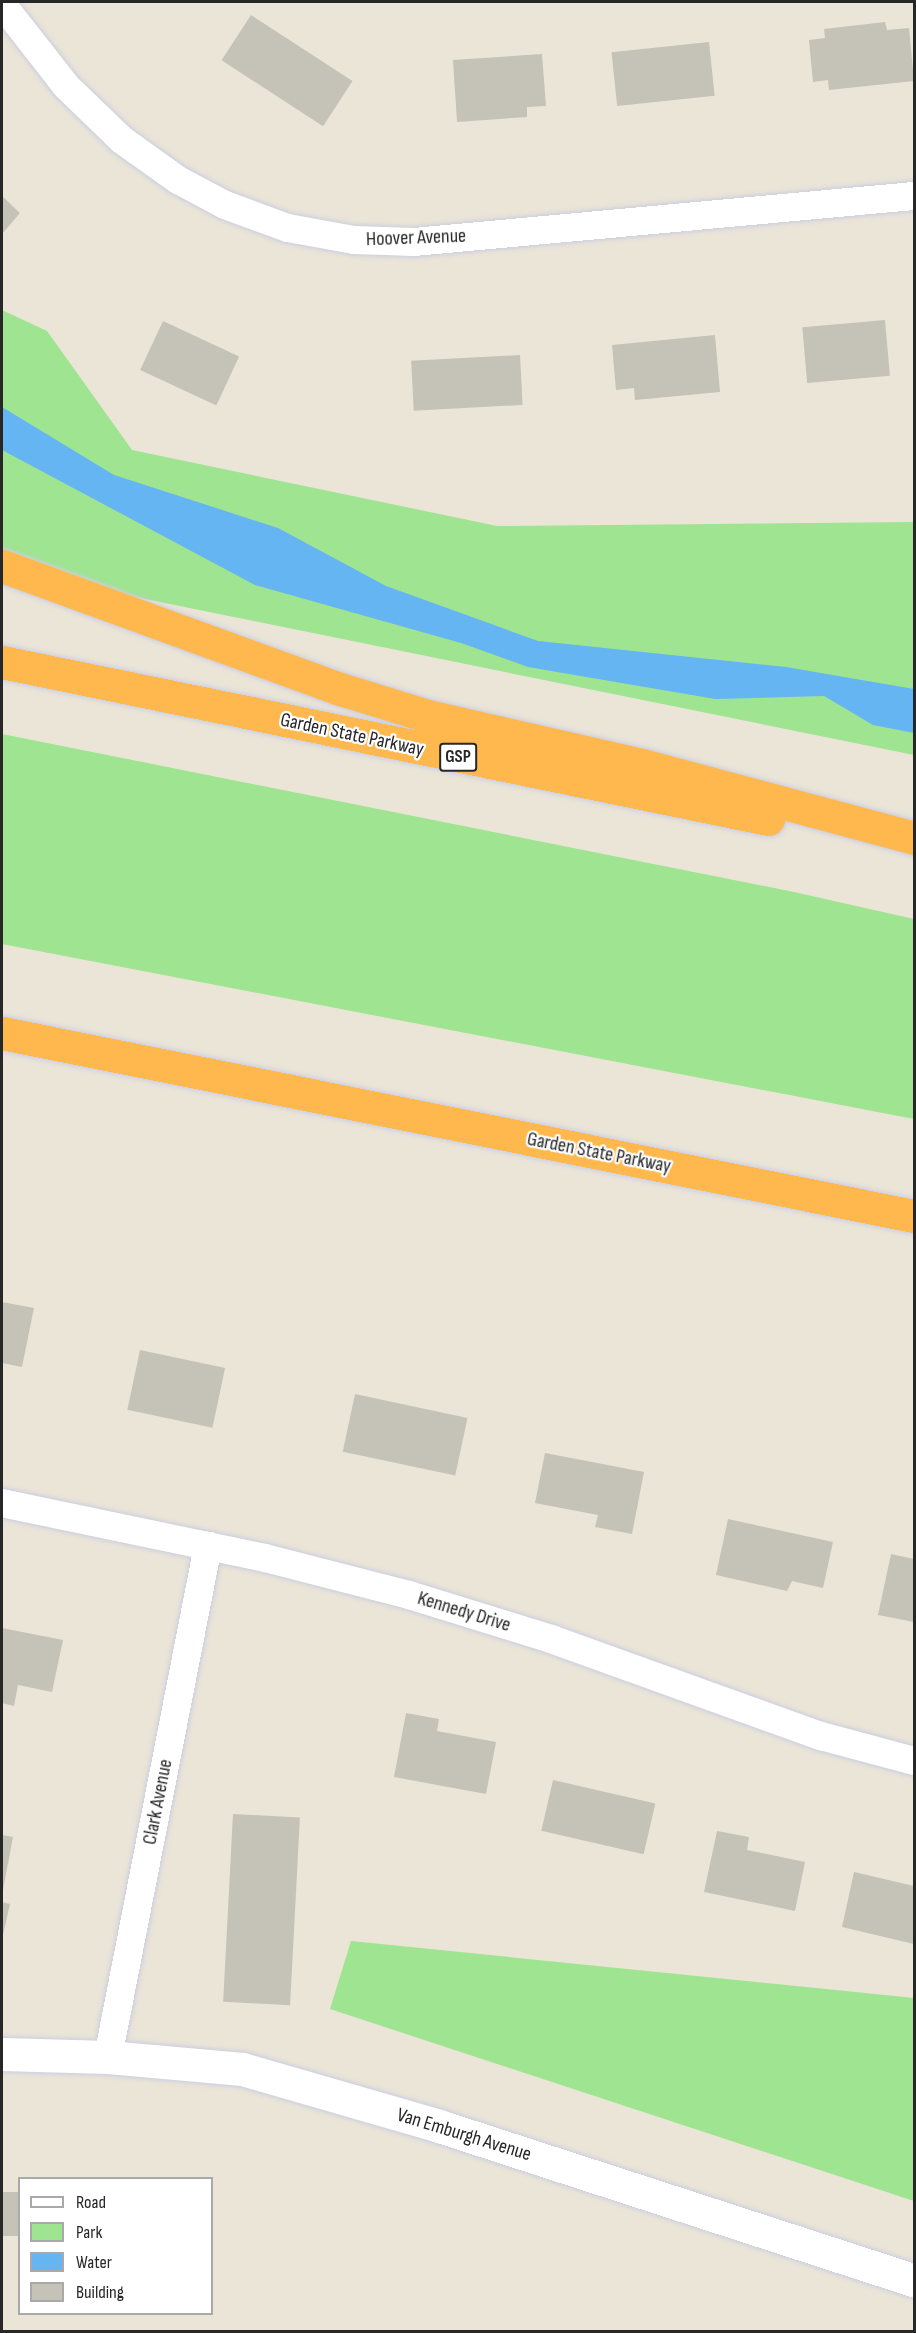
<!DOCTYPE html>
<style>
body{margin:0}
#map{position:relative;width:916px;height:2333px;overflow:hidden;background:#eae5d7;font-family:"Sofia Sans Condensed",sans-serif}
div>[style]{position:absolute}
.green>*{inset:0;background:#9fe490}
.water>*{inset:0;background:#64b5f2}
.building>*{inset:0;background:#c5c2b7;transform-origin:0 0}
.roads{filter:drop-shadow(0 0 2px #cccde1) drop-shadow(0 0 2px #cccde1)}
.street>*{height:28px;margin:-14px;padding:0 14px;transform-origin:14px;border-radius:14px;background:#fff}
.secondary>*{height:33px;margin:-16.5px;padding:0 16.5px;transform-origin:16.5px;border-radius:16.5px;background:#fff}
.highway>*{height:33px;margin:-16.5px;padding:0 16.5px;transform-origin:16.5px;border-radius:16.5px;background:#ffb84d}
span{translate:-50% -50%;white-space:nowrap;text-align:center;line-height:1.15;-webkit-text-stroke:4.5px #fff;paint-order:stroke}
.shield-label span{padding:2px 4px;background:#fff;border:2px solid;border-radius:4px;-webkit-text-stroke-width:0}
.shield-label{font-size:18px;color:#272727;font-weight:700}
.street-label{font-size:20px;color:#272727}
.frame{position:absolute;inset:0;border:3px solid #272727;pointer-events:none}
.legend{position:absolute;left:18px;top:2177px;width:195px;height:138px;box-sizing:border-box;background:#fff;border:2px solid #a9a9a9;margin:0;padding:8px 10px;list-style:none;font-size:18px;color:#272727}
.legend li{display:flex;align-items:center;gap:12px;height:30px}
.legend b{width:30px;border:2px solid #a9a9a9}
</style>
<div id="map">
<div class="green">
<i style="clip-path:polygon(2px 310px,47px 331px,132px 450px,497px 526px,914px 522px,914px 755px,2px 570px)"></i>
<i style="clip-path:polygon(2px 734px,794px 892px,914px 919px,914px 1119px,2px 944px)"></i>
<i style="clip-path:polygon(351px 1941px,914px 1998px,914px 2201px,330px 2009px)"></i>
</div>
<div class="water">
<i style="clip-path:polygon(2px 407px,114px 475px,278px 528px,386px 586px,538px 641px,786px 667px,914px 689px,914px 733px,873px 725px,824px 696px,715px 699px,528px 667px,461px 643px,255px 585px,2px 450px)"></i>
</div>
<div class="building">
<i style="left:251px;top:15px;width:121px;height:54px;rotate:33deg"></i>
<i style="clip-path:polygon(885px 22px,887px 30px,909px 28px,914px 81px,829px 90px,828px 80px,813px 82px,809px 40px,825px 38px,824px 29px)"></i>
<i style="left:709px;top:42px;width:54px;height:98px;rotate:84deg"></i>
<i style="clip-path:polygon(542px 54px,546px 106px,527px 107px,527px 117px,457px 122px,453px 60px)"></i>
<i style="clip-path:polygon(2px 196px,20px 213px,2px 234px)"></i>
<i style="left:885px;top:320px;width:56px;height:83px;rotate:85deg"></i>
<i style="left:163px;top:321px;width:84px;height:54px;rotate:25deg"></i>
<i style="clip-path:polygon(715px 335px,720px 392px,635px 400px,634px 388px,616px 390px,612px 345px)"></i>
<i style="left:520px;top:355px;width:50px;height:109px;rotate:87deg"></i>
<i style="clip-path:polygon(2px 1302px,34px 1308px,22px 1367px,2px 1363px)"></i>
<i style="left:140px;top:1350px;width:87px;height:61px;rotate:12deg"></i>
<i style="left:355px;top:1394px;width:115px;height:59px;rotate:12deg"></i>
<i style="clip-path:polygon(545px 1453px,644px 1472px,632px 1534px,595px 1527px,598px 1515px,535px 1503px)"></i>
<i style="clip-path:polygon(728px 1519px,833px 1542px,823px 1588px,792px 1581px,787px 1591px,716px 1575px)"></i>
<i style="clip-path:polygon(891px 1554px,914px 1559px,914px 1622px,878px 1615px)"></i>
<i style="clip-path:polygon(2px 1628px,63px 1640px,52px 1692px,18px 1685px,14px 1706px,2px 1703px)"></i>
<i style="clip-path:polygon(406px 1713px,439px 1719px,437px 1731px,496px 1742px,486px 1794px,394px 1777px)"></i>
<i style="left:553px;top:1780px;width:105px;height:52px;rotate:13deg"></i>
<i style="left:233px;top:1814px;width:67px;height:188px;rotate:3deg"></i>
<i style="clip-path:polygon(717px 1831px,749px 1837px,747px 1850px,805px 1862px,795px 1911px,704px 1892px)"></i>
<i style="clip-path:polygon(2px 1835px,13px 1837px,3px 1890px,2px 1890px)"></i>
<i style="clip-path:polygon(854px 1872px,914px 1886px,914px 1944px,842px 1927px)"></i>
<i style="clip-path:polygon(2px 1902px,10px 1904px,3px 1935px,2px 1935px)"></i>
<i style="left:2px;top:2192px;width:18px;height:44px"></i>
</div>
<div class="roads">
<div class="street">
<i style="left:2px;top:4px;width:104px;rotate:52deg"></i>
<i style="left:66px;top:86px;width:78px;rotate:44deg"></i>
<i style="left:122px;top:140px;width:69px;rotate:35.5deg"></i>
<i style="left:178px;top:180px;width:53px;rotate:28deg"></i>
<i style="left:225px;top:205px;width:67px;rotate:20.1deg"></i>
<i style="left:288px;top:228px;width:67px;rotate:10.3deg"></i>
<i style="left:354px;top:240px;width:60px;rotate:1.9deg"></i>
<i style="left:414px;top:242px;width:502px;rotate:-5.26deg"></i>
<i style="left:2px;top:1503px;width:269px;rotate:11.8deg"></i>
<i style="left:265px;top:1558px;width:149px;rotate:14.4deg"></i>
<i style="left:409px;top:1595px;width:149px;rotate:17.2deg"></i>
<i style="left:551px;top:1639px;width:287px;rotate:19.8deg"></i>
<i style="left:821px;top:1736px;width:96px;rotate:15deg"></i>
<i style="left:108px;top:2057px;width:521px;rotate:-78.93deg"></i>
</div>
<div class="secondary">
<i style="left:2px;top:2054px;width:106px;rotate:1.6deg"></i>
<i style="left:108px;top:2057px;width:135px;rotate:5.1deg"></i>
<i style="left:242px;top:2069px;width:205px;rotate:16.1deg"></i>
<i style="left:439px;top:2126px;width:499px;rotate:18deg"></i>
</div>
<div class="highway">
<i style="left:2px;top:566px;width:357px;rotate:20deg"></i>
<i style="left:337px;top:688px;width:95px;rotate:17.1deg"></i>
<i style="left:428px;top:716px;width:220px;rotate:12.9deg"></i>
<i style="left:642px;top:765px;width:282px;rotate:15deg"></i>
<i style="left:2px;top:662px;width:782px;rotate:11.58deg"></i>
<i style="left:2px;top:1033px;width:930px;rotate:11.35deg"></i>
</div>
</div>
<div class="shield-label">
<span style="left:458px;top:757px">GSP</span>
</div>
<div class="street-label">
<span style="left:416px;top:238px;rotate:-2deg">Hoover Avenue</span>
<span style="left:352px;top:735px;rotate:12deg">Garden State Parkway</span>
<span style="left:599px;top:1153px;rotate:11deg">Garden State Parkway</span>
<span style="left:464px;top:1612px;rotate:17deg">Kennedy Drive</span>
<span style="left:158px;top:1802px;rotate:-79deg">Clark Avenue</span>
<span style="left:464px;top:2135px;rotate:17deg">Van Emburgh Avenue</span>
</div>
<div class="frame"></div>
<ul class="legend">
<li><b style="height:8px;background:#fff"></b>Road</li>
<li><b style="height:16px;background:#9fe490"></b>Park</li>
<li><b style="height:16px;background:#64b5f2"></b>Water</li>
<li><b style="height:16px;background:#c5c2b7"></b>Building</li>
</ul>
</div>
